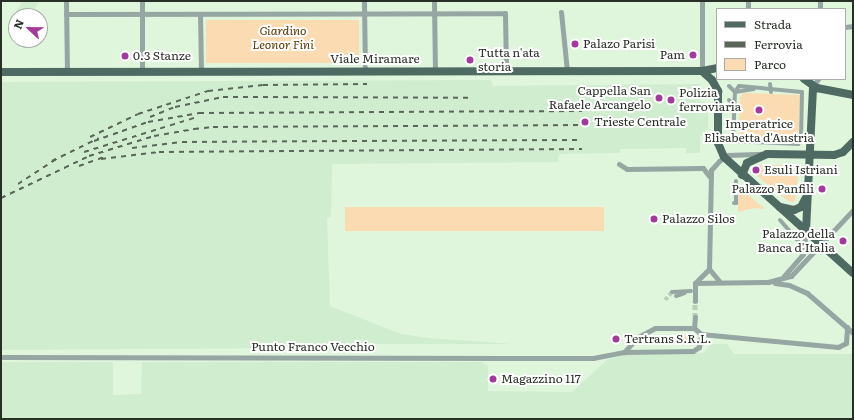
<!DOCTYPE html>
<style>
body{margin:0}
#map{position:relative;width:854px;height:420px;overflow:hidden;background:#dff6dd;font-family:Literata,serif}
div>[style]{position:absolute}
.built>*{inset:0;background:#d0edcf}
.green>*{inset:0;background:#fbdbb1;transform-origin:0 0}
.pedestrian-tunnel>*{height:4px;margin-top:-2px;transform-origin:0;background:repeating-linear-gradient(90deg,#baceb8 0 4px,transparent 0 6px)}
.minor-tunnel>*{height:5px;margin-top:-2.5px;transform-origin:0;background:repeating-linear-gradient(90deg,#baceb8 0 5px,transparent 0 7.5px)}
.pedestrian>*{height:4px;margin:-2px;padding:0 2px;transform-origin:2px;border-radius:2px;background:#96a6a2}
.minor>*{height:5px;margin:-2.5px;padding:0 2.5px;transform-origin:2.5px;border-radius:2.5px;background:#96a6a2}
.primary>*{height:8px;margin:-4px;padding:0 4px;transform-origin:4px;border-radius:4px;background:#4e6a63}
.rail>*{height:2px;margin-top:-1px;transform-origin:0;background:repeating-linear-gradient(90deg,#5a6658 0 5px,transparent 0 10px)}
.dots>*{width:11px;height:11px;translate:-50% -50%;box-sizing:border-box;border:2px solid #fff;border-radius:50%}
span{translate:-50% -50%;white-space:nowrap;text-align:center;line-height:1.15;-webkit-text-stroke:4px #fff;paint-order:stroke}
.park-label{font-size:12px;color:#563803;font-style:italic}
.poi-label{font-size:12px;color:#272f26}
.left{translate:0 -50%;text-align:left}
.right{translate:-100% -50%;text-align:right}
.street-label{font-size:12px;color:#272f26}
.frame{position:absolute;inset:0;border:2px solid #272f26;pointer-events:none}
.legend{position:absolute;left:716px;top:8px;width:130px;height:72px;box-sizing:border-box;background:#fff;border:1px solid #a9aca8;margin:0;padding:5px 7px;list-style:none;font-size:12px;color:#272f26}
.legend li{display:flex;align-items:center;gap:8px;height:20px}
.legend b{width:20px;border:1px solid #a9aca8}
.north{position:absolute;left:8px;top:8px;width:40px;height:40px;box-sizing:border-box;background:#fff;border:1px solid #a9aca8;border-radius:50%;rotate:292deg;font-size:11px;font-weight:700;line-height:16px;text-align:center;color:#272f26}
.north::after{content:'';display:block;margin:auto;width:14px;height:18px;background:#a2399b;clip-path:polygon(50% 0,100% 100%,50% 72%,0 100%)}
</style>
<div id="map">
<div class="built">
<i style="clip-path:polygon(22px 1px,39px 1px,31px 16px,16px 16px,16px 25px,8px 26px)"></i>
<i style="clip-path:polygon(491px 80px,493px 86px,700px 84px,700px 101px,705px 101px,705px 106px,708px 107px,708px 130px,705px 130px,705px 136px,700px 136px,700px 153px,686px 153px,686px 148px,620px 149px,620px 153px,559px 154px,558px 162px,332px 164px,331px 217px,327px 218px,330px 306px,401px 334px,429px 338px,512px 344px,304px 344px,303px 348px,1px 350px,1px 82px)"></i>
<i style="clip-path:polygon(711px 344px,727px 344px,734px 354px,853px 354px,853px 419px,1px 419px,1px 362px,113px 362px,113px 395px,141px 394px,142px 362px,482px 362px,488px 366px,488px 391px,572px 392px,608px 359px,626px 354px,703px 353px)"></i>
</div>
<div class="green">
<i style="left:206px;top:20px;width:153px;height:43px"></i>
<i style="clip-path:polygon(743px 93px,800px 95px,798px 141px,744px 141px,739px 131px,740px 98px)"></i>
<i style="clip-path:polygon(759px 165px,787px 165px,794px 170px,798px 177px,795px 202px,788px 201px,756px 175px)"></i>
<i style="clip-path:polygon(738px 186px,765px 209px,754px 208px,738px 212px)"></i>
<i style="left:604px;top:207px;width:24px;height:259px;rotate:90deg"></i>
<i style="clip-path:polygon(694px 335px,696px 339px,693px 343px,656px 343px,653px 341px,657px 337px)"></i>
</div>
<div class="pedestrian-tunnel">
<i style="left:665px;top:300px;width:11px;rotate:-49deg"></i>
</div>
<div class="minor-tunnel">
<i style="left:695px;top:317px;width:16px;rotate:-90deg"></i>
</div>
<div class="pedestrian">
<i style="left:770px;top:84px;width:8px;rotate:83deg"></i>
<i style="left:729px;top:86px;width:8px;rotate:45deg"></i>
<i style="left:735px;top:92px;width:19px;rotate:-9deg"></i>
<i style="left:729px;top:100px;width:6px;rotate:39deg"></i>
<i style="left:727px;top:141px;width:6px"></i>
<i style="left:733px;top:141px;width:49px;rotate:-87.7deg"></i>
<i style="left:735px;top:92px;width:7px;rotate:-56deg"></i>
<i style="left:739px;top:86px;width:63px;rotate:5.4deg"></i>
<i style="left:802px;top:92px;width:48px;rotate:91.2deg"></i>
<i style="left:801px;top:140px;width:5px;rotate:127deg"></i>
<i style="left:798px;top:144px;width:65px;rotate:-177.4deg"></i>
<i style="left:734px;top:203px;width:2px"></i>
<i style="left:736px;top:203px;width:22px;rotate:-90deg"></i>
<i style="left:780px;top:220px;width:28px;rotate:49deg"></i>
<i style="left:672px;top:292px;width:19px;rotate:-3deg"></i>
<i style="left:676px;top:296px;width:9px;rotate:-18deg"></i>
</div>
<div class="minor">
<i style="left:66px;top:1px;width:71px;rotate:89.2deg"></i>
<i style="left:364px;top:1px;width:70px;rotate:89.2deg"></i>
<i style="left:434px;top:1px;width:69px;rotate:89.2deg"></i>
<i style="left:748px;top:1px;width:8px;rotate:90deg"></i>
<i style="left:820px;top:9px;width:8px;rotate:-90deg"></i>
<i style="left:561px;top:12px;width:59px;rotate:84.2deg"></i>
<i style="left:66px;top:14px;width:439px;rotate:-0.1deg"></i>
<i style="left:505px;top:13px;width:57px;rotate:89deg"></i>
<i style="left:200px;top:14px;width:57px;rotate:89deg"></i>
<i style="left:845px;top:27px;width:8px;rotate:-7deg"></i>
<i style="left:142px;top:71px;width:70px;rotate:-90deg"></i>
<i style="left:702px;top:71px;width:70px;rotate:-90deg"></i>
<i style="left:813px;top:86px;width:9px;rotate:-54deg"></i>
<i style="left:619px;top:164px;width:9px;rotate:32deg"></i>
<i style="left:627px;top:169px;width:76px;rotate:-0.8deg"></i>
<i style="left:703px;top:168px;width:10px;rotate:53deg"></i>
<i style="left:784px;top:276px;width:29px;rotate:-49deg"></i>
<i style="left:803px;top:254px;width:23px;rotate:-83deg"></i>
<i style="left:720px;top:282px;width:17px;rotate:-130deg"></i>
<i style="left:709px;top:269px;width:99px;rotate:-88.8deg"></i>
<i style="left:711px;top:170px;width:12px;rotate:-48deg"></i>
<i style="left:719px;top:161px;width:11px;rotate:-34deg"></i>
<i style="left:728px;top:155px;width:36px;rotate:-2deg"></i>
<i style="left:695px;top:283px;width:73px;rotate:-0.8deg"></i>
<i style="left:768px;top:282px;width:24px;rotate:-15deg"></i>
<i style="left:791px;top:276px;width:91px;rotate:-46.8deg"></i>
<i style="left:695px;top:283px;width:20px;rotate:-45deg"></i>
<i style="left:775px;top:283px;width:14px;rotate:8deg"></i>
<i style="left:789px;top:285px;width:20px;rotate:24deg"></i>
<i style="left:807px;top:293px;width:61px;rotate:41deg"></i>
<i style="left:695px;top:301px;width:18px;rotate:-90deg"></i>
<i style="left:694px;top:328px;width:11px;rotate:-85deg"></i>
<i style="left:701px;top:334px;width:138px;rotate:5.4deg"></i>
<i style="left:838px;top:347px;width:9px;rotate:-27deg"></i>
<i style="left:846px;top:343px;width:16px;rotate:-86deg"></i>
<i style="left:1px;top:357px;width:592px;rotate:0.1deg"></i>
<i style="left:593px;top:358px;width:32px;rotate:-11deg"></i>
<i style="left:624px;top:352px;width:69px;rotate:-0.8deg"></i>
<i style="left:693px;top:351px;width:7px;rotate:-34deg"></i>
<i style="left:699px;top:347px;width:13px;rotate:-81deg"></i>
<i style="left:701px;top:334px;width:9px;rotate:-139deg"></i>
<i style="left:694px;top:328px;width:39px;rotate:180deg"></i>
<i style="left:655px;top:328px;width:19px;rotate:152deg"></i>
<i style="left:638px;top:337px;width:21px;rotate:133deg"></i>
</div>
<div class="primary">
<i style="left:702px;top:71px;width:13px;rotate:42deg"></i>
<i style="left:712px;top:80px;width:13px;rotate:61deg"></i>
<i style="left:718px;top:91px;width:52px;rotate:90deg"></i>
<i style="left:718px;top:143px;width:15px;rotate:67deg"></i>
<i style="left:724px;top:157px;width:173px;rotate:42deg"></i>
<i style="left:1px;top:72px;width:701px;rotate:-0.08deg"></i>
<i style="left:702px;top:71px;width:15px;rotate:-11deg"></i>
<i style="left:804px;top:79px;width:16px;rotate:35deg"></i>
<i style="left:817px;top:88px;width:37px;rotate:11deg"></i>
<i style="left:742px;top:175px;width:13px;rotate:-67deg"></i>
<i style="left:747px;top:163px;width:22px;rotate:-24deg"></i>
<i style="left:767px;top:154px;width:67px;rotate:0.9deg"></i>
<i style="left:834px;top:155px;width:9px;rotate:-18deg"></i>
<i style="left:843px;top:152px;width:14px;rotate:-45deg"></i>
<i style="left:780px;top:207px;width:14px;rotate:12deg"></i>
<i style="left:794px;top:210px;width:8px;rotate:-23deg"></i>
<i style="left:801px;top:207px;width:9px;rotate:-63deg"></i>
<i style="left:806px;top:231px;width:145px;rotate:-87.2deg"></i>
</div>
<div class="rail">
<i style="left:150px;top:117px;width:27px;rotate:-22deg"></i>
<i style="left:175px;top:107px;width:49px;rotate:-11.8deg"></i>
<i style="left:223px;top:97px;width:249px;rotate:0.2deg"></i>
<i style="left:90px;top:137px;width:53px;rotate:-25.6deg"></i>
<i style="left:138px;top:114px;width:74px;rotate:-18.2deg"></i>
<i style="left:208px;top:91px;width:55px;rotate:-6.2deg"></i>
<i style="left:263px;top:85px;width:104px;rotate:-0.6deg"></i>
<i style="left:94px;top:141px;width:57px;rotate:-19.4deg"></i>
<i style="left:148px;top:122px;width:52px;rotate:-10deg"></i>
<i style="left:199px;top:113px;width:383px;rotate:-0.3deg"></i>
<i style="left:132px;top:148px;width:50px;rotate:-6.8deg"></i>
<i style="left:182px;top:142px;width:400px;rotate:-0.3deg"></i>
<i style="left:84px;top:152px;width:118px;rotate:-17.2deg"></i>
<i style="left:101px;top:159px;width:58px;rotate:-6.9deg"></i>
<i style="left:159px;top:152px;width:423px;rotate:-0.4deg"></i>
<i style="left:52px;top:161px;width:52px;rotate:-26.1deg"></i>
<i style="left:79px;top:166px;width:29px;rotate:-20deg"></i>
<i style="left:18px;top:184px;width:45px;rotate:-33.3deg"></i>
<i style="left:1px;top:198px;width:98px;rotate:-25.5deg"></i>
<i style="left:89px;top:156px;width:68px;rotate:-17.1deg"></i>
<i style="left:154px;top:136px;width:41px;rotate:-9.9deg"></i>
<i style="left:194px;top:129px;width:19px;rotate:-6deg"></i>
<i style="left:213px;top:127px;width:369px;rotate:-0.3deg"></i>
</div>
<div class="dots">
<i style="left:575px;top:44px;background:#a2399b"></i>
<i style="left:693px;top:55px;background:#a2399b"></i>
<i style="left:125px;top:56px;background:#a2399b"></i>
<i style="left:470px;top:60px;background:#a2399b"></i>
<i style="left:659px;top:98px;background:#a2399b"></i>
<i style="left:671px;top:100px;background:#a2399b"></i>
<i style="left:759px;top:110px;background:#a2399b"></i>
<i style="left:585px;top:122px;background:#a2399b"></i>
<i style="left:756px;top:170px;background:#a2399b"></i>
<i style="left:822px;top:189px;background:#a2399b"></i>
<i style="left:654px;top:219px;background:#a2399b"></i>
<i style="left:843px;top:241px;background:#a2399b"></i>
<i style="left:616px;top:339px;background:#a2399b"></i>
<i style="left:493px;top:379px;background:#a2399b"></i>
</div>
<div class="park-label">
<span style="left:283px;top:38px">Giardino<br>Leonor Fini</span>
</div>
<div class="poi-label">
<span class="left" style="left:583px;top:44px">Palazo Parisi</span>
<span class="left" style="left:478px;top:60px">Tutta n'ata<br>storia</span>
<span class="right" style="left:685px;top:55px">Pam</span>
<span class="left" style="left:133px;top:56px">0.3 Stanze</span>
<span class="right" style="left:651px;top:98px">Cappella San<br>Rafaele Arcangelo</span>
<span class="left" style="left:679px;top:100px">Polizia<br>ferroviaria</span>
<span class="left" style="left:594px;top:122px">Trieste Centrale</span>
<span style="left:759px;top:131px">Imperatrice<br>Elisabetta d'Austria</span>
<span class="left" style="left:764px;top:170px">Esuli Istriani</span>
<span class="right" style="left:814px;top:189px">Palazzo Panfili</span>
<span class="left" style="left:662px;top:219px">Palazzo Silos</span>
<span class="right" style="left:835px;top:241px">Palazzo della<br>Banca d'Italia</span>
<span class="left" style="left:624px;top:339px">Tertrans S.R.L.</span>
<span class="left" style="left:501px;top:379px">Magazzino 117</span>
</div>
<div class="street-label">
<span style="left:375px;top:59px">Viale Miramare</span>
<span style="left:313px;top:347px">Punto Franco Vecchio</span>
</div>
<div class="frame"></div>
<ul class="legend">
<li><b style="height:5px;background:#4e6a63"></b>Strada</li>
<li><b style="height:5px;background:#5a6658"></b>Ferrovia</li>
<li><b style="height:11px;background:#fbdbb1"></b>Parco</li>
</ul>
<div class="north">N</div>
</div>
